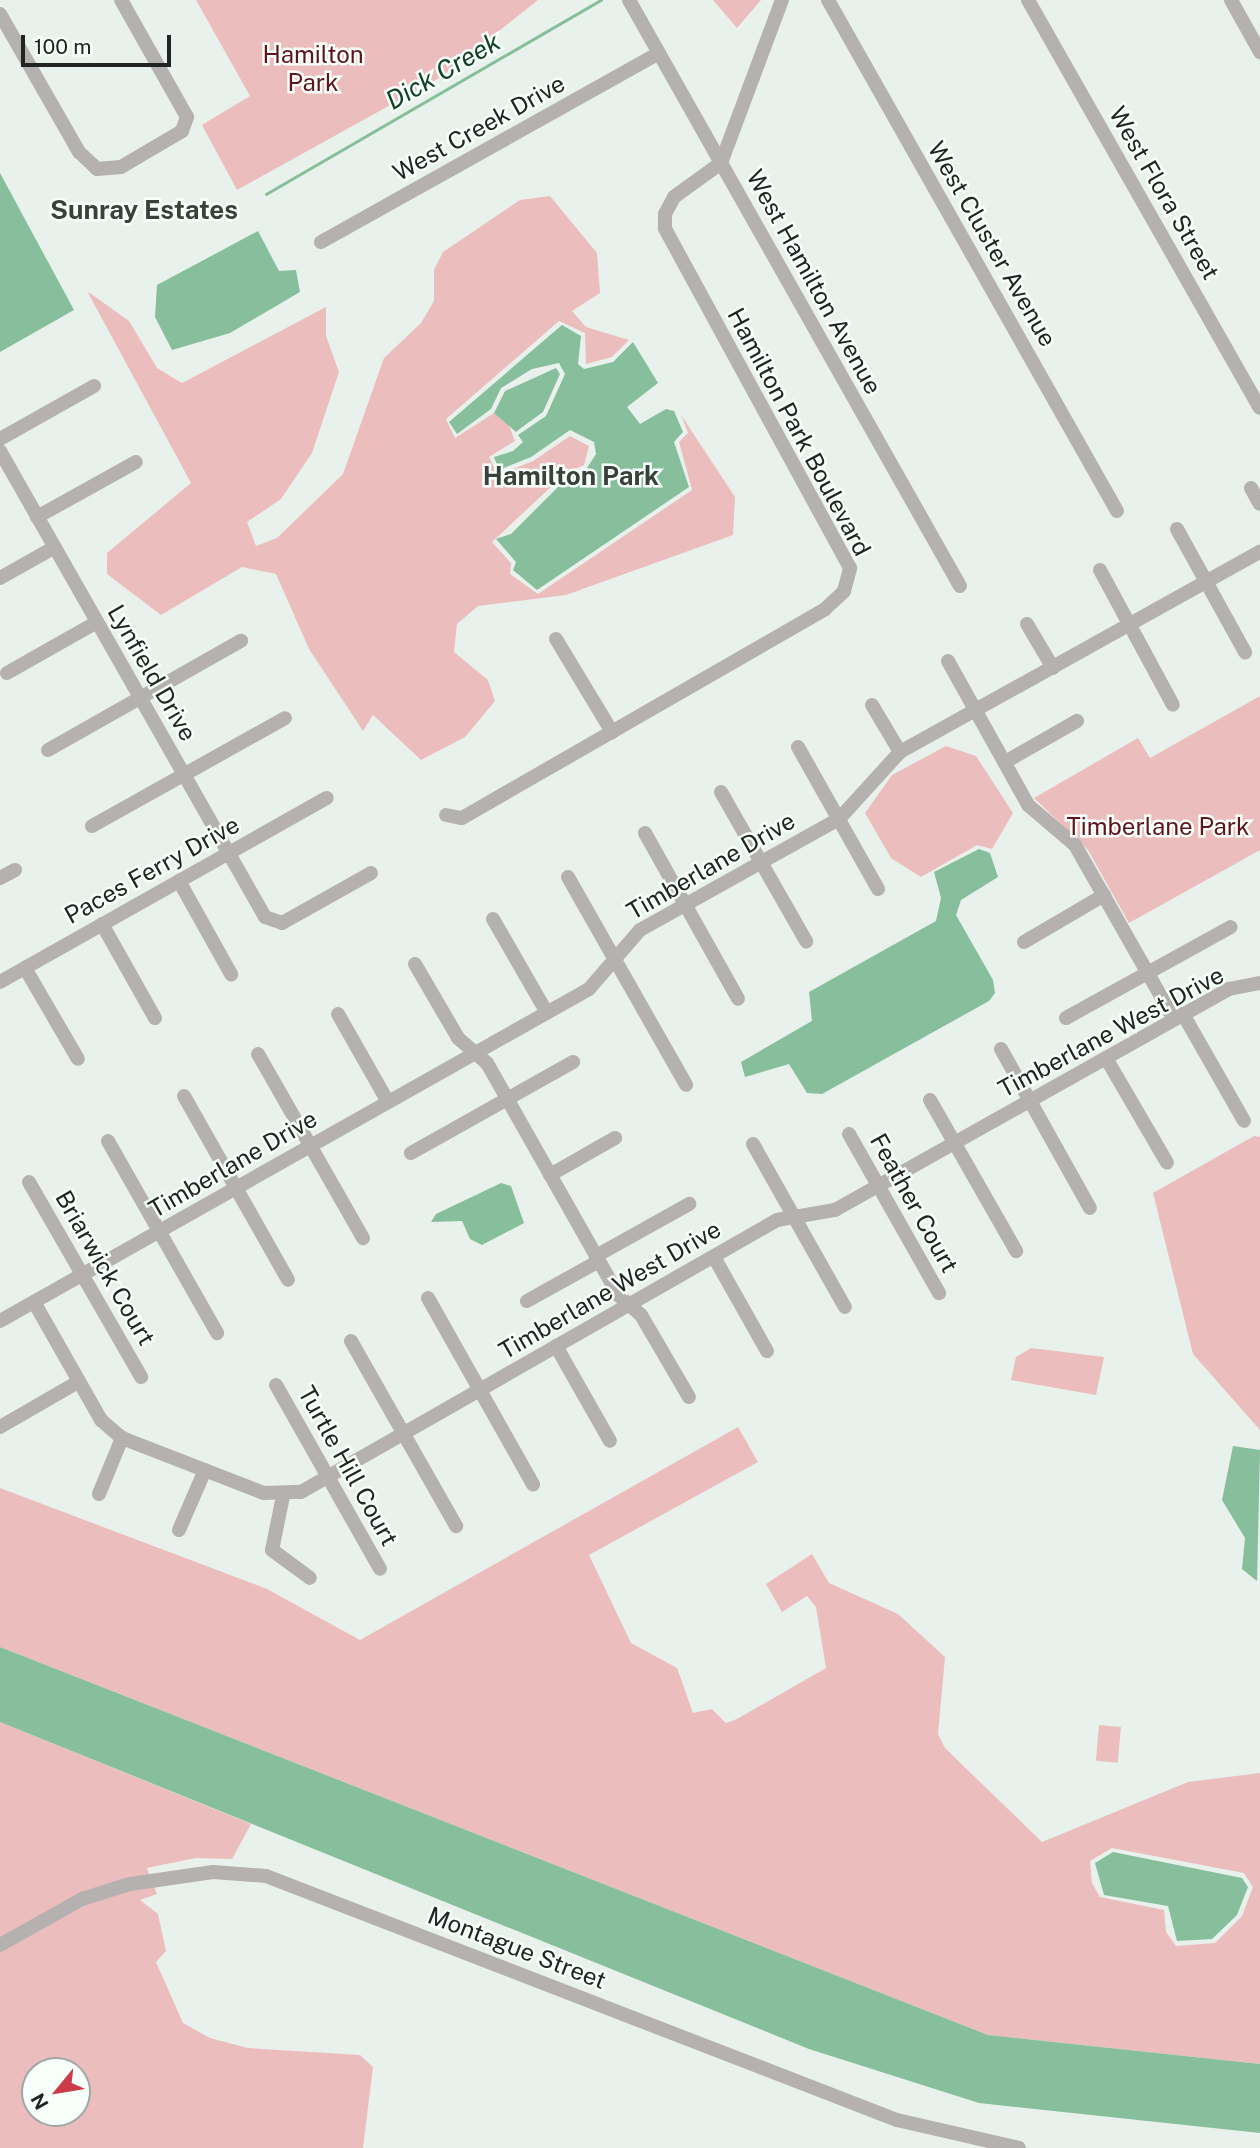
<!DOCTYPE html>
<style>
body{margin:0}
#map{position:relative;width:1260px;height:2148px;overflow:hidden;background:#e9f1ec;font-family:"Public Sans",sans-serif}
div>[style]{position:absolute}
.green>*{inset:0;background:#ebbebd;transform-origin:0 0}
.water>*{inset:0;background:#87be9c}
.stream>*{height:2.5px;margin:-1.25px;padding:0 1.25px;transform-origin:1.25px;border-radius:1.25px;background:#87be9c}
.minor>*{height:14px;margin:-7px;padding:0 7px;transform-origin:7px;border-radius:7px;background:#b5b1b1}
span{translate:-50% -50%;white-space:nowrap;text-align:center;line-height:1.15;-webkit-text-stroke:5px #f6fff9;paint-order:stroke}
.park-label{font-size:24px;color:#5f151d}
.street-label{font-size:24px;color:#212422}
.water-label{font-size:26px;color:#144029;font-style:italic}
.neighbourhood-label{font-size:26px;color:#3a413c;font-weight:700}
.north{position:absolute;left:21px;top:2057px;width:70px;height:70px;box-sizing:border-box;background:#f6fff9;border:2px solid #a1a7a3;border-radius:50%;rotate:240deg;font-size:19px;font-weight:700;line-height:28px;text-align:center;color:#212422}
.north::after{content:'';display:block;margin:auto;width:24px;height:32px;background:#cb3b49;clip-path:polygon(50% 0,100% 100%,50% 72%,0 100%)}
.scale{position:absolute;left:21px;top:35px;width:150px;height:32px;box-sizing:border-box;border:4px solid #212422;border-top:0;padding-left:9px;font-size:21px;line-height:24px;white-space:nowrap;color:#212422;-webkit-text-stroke:5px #f6fff9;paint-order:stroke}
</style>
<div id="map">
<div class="green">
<i style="clip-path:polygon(196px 0,538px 0,441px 77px,237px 190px,202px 125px,250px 96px)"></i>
<i style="clip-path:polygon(713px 0,761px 0,737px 28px)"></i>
<i style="clip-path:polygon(550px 196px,597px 253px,600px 293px,572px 311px,586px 327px,629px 340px,612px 357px,586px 364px,585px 333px,559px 321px,446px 419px,455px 438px,494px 413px,508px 423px,515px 441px,489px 457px,498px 475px,533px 461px,570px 436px,589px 446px,584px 465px,567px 472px,492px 542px,511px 563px,510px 574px,538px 594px,692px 490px,679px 442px,688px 433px,681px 415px,735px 497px,733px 535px,566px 595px,478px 606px,457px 624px,454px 652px,488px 680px,495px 701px,465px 737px,421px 760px,373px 715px,363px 731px,309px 649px,276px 574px,242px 567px,161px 615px,107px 574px,107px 553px,191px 483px,87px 291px,129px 321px,157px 368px,182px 383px,326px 307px,326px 336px,339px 372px,312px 453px,281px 499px,247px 522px,256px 546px,277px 538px,343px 474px,384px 358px,421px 323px,434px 301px,434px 270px,443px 252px,520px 200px)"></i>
<i style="clip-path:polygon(1260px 696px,1260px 850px,1129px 923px,1088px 850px,1034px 798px,1138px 738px,1150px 758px)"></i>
<i style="clip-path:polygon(946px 746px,976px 756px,1013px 813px,992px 849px,977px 845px,921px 877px,891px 858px,865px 813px,892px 775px)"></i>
<i style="clip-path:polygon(1254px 1136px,1260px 1137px,1260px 1430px,1193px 1354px,1153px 1193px)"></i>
<i style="clip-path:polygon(1031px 1348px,1104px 1357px,1096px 1395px,1011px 1380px,1016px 1357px)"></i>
<i style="clip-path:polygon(evenodd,738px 1427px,758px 1462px,589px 1555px,631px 1643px,677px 1668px,693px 1713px,712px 1709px,726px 1723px,737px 1719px,826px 1668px,816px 1607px,807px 1596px,782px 1612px,766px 1584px,812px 1554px,829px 1583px,898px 1614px,945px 1657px,938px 1734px,945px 1748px,1042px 1842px,1188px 1782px,1260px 1773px,1260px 2064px,988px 2035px,0 1647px,0 1488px,267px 1589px,360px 1640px,738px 1427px,1112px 1848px,1244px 1873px,1253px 1887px,1242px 1916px,1215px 1943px,1176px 1946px,1166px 1932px,1164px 1910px,1100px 1897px,1092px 1883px,1090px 1861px,1112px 1848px)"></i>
<i style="clip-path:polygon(0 1722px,251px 1824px,232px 1859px,196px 1858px,147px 1868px,149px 1874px,0 1939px)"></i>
<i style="left:1099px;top:1725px;width:22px;height:36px;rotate:5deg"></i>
<i style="clip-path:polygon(evenodd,153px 1884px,157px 1894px,140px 1900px,158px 1914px,166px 1951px,156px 1962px,183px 2023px,210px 2038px,248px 2048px,360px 2055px,373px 2067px,363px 2148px,0 2148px,0 1951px,84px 1904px,153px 1884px,35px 2071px,77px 2071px,77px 2113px,35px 2113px,35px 2071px)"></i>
</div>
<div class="water">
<i style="clip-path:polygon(0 173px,74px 310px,0 352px)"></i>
<i style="clip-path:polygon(258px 231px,279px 271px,296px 270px,300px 292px,230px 333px,172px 350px,155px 317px,157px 285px)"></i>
<i style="clip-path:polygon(562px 325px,581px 336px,578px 364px,584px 369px,613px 362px,633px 342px,658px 383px,627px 407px,640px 424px,666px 409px,674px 411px,683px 432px,674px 442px,689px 487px,537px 590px,513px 570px,516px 562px,496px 539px,511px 534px,570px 475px,587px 468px,596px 454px,594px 442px,570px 430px,531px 457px,499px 470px,494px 457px,513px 451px,523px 442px,518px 435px,546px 416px,565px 374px,559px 363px,532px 369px,501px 388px,491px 409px,457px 434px,449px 422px)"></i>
<i style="clip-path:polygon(556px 368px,560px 374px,543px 412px,521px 428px,516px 432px,494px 413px,505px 391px)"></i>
<i style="clip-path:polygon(979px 849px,990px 853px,998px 877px,961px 900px,956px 915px,993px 980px,995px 993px,989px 1001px,822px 1094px,807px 1093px,789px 1064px,745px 1077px,741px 1062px,812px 1021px,809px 992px,936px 921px,941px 898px,934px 872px)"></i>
<i style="clip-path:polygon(501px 1183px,511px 1186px,524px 1223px,482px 1245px,470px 1239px,462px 1221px,431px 1222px,436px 1214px)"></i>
<i style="clip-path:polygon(1233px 1446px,1260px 1450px,1257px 1581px,1242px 1569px,1245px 1538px,1222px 1500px)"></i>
<i style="clip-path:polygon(0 1647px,988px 2035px,1260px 2064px,1260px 2133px,979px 2103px,809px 2049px,0 1722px)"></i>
<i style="clip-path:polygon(1113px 1852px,1242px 1878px,1248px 1887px,1237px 1915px,1212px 1939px,1177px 1941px,1168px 1906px,1104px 1895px,1095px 1863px)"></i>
</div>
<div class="stream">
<i style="left:266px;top:194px;width:387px;rotate:-30.1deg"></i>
</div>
<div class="minor">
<i style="left:629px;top:0;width:673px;rotate:60.54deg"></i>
<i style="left:828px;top:0;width:587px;rotate:60.51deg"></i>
<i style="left:1028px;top:0;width:469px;rotate:60.4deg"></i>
<i style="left:1231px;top:0;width:60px;rotate:60.9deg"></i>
<i style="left:0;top:14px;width:159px;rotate:60.2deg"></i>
<i style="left:79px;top:152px;width:25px;rotate:43deg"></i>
<i style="left:97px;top:169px;width:24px;rotate:-5deg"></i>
<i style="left:121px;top:167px;width:71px;rotate:-30.5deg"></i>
<i style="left:182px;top:131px;width:15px;rotate:-70deg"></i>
<i style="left:187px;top:117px;width:134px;rotate:-119.4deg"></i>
<i style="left:321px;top:242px;width:387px;rotate:-29.2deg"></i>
<i style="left:0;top:439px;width:108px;rotate:-29.4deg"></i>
<i style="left:0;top:451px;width:536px;rotate:60.37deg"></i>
<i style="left:265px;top:917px;width:18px;rotate:19deg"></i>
<i style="left:282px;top:923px;width:102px;rotate:-29.3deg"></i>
<i style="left:1251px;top:488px;width:18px;rotate:61deg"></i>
<i style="left:37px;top:517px;width:113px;rotate:-29.1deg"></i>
<i style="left:1177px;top:529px;width:141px;rotate:61.1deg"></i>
<i style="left:1100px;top:570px;width:153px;rotate:61.6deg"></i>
<i style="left:0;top:578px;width:63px;rotate:-29.4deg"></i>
<i style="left:1027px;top:624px;width:51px;rotate:59.4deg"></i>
<i style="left:556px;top:639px;width:109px;rotate:58.9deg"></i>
<i style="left:948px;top:661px;width:165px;rotate:60.9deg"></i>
<i style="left:1028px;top:805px;width:62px;rotate:40.4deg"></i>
<i style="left:1075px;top:845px;width:200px;rotate:60.4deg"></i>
<i style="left:7px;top:673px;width:103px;rotate:-29.5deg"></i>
<i style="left:872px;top:705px;width:55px;rotate:59.2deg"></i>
<i style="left:798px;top:747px;width:163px;rotate:60.6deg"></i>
<i style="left:48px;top:750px;width:222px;rotate:-29.5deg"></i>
<i style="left:1005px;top:762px;width:83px;rotate:-29.7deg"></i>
<i style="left:721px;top:792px;width:172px;rotate:60.3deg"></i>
<i style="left:446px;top:815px;width:16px;rotate:11deg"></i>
<i style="left:462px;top:818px;width:419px;rotate:-29.9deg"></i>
<i style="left:825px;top:609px;width:26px;rotate:-43deg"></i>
<i style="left:844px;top:591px;width:24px;rotate:-75deg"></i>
<i style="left:850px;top:568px;width:387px;rotate:-118.6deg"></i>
<i style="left:665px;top:228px;width:14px;rotate:-90deg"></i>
<i style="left:665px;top:214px;width:19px;rotate:-62deg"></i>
<i style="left:674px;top:197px;width:58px;rotate:-35.9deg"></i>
<i style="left:721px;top:163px;width:174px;rotate:-69.5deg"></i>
<i style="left:92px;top:826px;width:221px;rotate:-29.2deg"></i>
<i style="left:645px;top:833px;width:190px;rotate:60.7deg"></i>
<i style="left:568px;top:877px;width:239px;rotate:60.4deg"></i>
<i style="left:0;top:878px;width:17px;rotate:-28deg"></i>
<i style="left:179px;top:881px;width:107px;rotate:60.8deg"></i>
<i style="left:493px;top:919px;width:108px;rotate:60.1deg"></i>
<i style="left:102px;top:924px;width:108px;rotate:60.6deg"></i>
<i style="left:1024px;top:942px;width:93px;rotate:-30.4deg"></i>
<i style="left:415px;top:964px;width:86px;rotate:59.8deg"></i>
<i style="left:458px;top:1038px;width:38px;rotate:41deg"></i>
<i style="left:487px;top:1063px;width:266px;rotate:60.5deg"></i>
<i style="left:618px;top:1295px;width:30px;rotate:41deg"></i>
<i style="left:641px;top:1315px;width:95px;rotate:59.7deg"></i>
<i style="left:25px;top:968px;width:105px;rotate:59.8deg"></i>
<i style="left:0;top:982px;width:375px;rotate:-29.4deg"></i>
<i style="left:338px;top:1014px;width:101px;rotate:60.4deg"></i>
<i style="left:1183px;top:1014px;width:123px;rotate:60.3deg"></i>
<i style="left:1066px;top:1018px;width:188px;rotate:-28.9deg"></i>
<i style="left:1001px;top:1049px;width:182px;rotate:60.8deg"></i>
<i style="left:258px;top:1054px;width:212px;rotate:60.3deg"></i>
<i style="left:1106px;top:1058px;width:121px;rotate:59.8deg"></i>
<i style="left:184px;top:1096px;width:211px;rotate:60.5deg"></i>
<i style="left:930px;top:1100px;width:174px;rotate:60.3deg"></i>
<i style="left:849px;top:1134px;width:183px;rotate:60.5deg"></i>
<i style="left:108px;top:1141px;width:221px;rotate:60.4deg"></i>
<i style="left:753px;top:1144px;width:187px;rotate:60.6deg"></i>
<i style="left:411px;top:1153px;width:186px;rotate:-29.3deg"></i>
<i style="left:550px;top:1175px;width:75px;rotate:-29.6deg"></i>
<i style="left:29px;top:1182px;width:225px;rotate:60.1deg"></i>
<i style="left:596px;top:1256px;width:107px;rotate:-29.2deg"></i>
<i style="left:714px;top:1257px;width:108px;rotate:60.6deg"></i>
<i style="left:428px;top:1298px;width:214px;rotate:60.6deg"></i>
<i style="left:527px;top:1301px;width:82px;rotate:-29.1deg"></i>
<i style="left:34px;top:1302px;width:136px;rotate:60.4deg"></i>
<i style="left:101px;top:1420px;width:28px;rotate:41deg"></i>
<i style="left:122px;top:1438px;width:152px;rotate:21.2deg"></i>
<i style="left:264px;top:1493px;width:37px;rotate:-2deg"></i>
<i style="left:301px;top:1492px;width:548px;rotate:-29.74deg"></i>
<i style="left:777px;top:1220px;width:59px;rotate:-9.8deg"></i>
<i style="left:835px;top:1210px;width:452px;rotate:-29.3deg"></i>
<i style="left:1229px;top:989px;width:32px;rotate:-11deg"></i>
<i style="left:0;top:1321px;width:676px;rotate:-29.41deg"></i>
<i style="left:589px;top:989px;width:78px;rotate:-49.2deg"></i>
<i style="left:640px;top:930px;width:228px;rotate:-29.2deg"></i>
<i style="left:839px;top:819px;width:91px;rotate:-47.7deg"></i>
<i style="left:900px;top:752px;width:412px;rotate:-29.1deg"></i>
<i style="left:351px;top:1341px;width:213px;rotate:60.4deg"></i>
<i style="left:556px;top:1346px;width:109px;rotate:60.4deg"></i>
<i style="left:276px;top:1385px;width:211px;rotate:60.5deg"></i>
<i style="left:0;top:1427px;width:90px;rotate:-30deg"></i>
<i style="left:99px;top:1494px;width:61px;rotate:-67.7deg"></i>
<i style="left:283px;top:1496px;width:55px;rotate:101.5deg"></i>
<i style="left:272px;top:1550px;width:47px;rotate:36.4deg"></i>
<i style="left:179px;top:1530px;width:65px;rotate:-66.6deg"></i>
<i style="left:0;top:1945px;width:94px;rotate:-29.3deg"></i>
<i style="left:82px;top:1899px;width:50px;rotate:-17.4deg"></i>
<i style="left:130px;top:1884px;width:84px;rotate:-8.2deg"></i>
<i style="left:213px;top:1872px;width:53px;rotate:4.3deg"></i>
<i style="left:266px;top:1876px;width:677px;rotate:21.14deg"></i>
<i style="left:897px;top:2120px;width:125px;rotate:12.9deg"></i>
</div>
<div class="park-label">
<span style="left:313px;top:69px">Hamilton<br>Park</span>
<span style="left:1158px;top:827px">Timberlane Park</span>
</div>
<div class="street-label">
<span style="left:479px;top:128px;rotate:-29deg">West Creek Drive</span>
<span style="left:1164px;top:193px;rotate:60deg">West Flora Street</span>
<span style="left:992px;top:244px;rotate:60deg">West Cluster Avenue</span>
<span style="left:814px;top:282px;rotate:61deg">West Hamilton Avenue</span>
<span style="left:799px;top:432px;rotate:62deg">Hamilton Park Boulevard</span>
<span style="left:152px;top:673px;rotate:60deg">Lynfield Drive</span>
<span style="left:711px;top:866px;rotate:-30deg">Timberlane Drive</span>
<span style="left:152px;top:870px;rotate:-29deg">Paces Ferry Drive</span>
<span style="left:1111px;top:1032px;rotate:-28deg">Timberlane West Drive</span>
<span style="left:233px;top:1164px;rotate:-30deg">Timberlane Drive</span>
<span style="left:914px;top:1203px;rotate:61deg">Feather Court</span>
<span style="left:105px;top:1268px;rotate:60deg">Briarwick Court</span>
<span style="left:610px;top:1290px;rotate:-30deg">Timberlane West Drive</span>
<span style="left:348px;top:1466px;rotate:61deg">Turtle Hill Court</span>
<span style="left:517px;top:1948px;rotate:21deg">Montague Street</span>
</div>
<div class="water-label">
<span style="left:443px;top:71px;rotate:-30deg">Dick Creek</span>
</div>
<div class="neighbourhood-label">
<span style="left:144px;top:210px">Sunray Estates</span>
<span style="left:571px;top:476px">Hamilton Park</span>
</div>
<div class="north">N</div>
<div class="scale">100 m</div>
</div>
